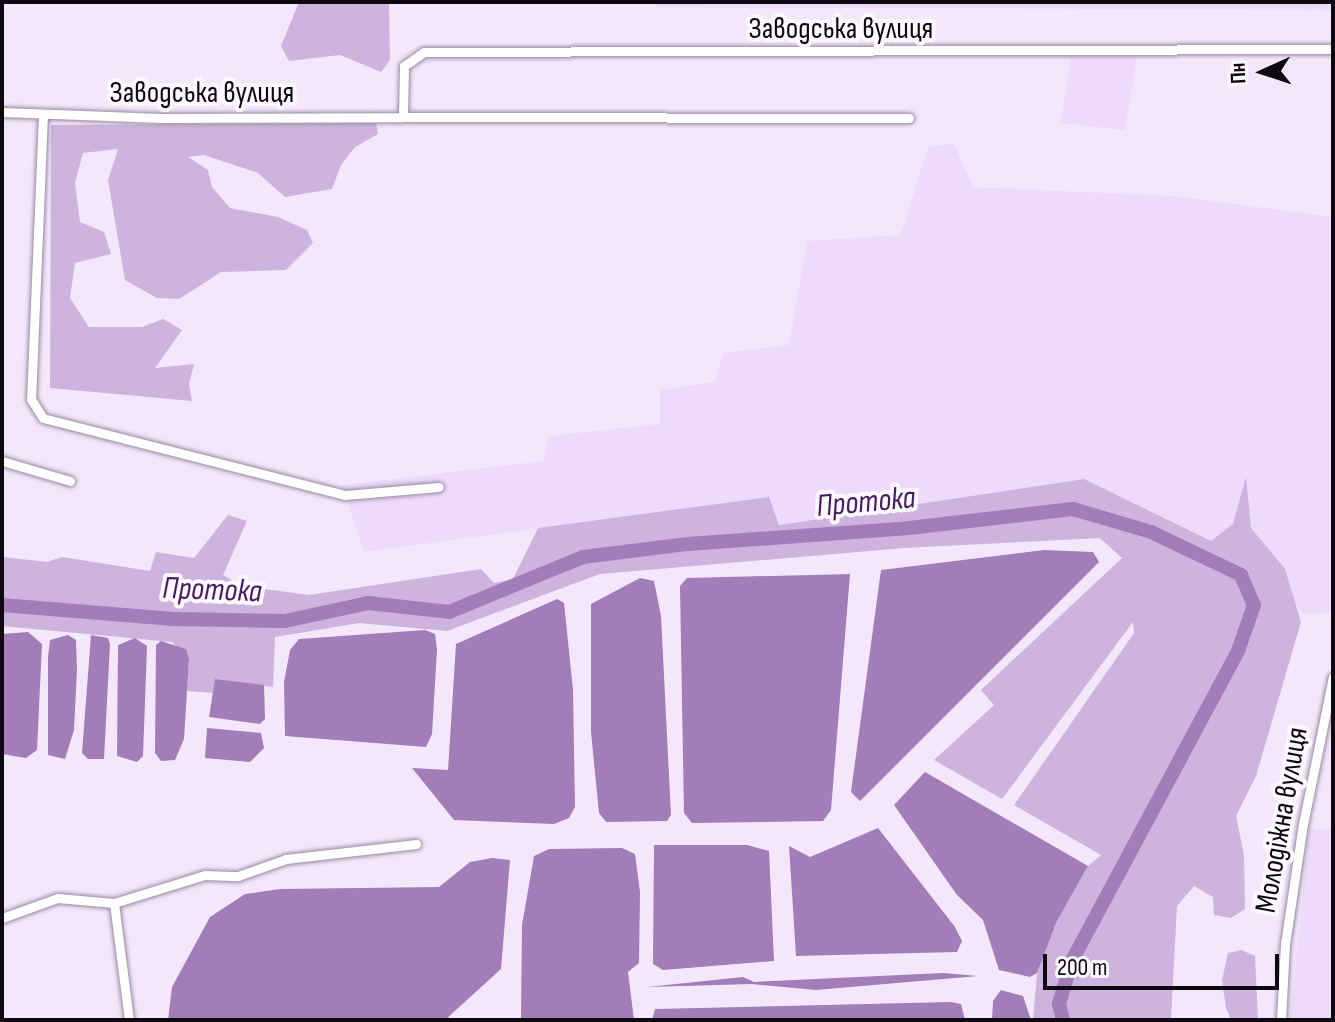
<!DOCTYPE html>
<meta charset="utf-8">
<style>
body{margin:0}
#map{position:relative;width:1335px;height:1022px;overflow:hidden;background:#f4e7fc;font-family:"Sofia Sans Condensed",sans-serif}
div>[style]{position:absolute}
.built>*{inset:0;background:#eedafb}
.green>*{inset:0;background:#cdb3dd}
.water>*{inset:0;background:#a27db8}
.river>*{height:14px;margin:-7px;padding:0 7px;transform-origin:7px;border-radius:7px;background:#a27db8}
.roads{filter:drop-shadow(0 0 2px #9889a1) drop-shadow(0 0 2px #9889a1)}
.minor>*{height:9px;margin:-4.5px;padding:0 4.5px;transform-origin:4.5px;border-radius:4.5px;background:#fff}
span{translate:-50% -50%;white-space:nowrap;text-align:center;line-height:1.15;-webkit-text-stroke:8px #fcf9fe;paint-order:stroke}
.street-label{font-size:30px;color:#0e0911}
.water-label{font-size:32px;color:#491961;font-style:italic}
.frame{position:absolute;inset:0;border:4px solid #0e0911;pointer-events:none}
.north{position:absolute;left:1223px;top:32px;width:80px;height:80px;-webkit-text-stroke:6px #fcf9fe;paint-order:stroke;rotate:267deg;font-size:22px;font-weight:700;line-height:32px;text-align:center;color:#0e0911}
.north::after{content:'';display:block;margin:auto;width:28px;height:36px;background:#0e0911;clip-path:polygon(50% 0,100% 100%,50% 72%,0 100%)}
.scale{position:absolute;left:1043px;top:954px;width:236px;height:36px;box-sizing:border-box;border:4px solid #0e0911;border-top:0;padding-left:10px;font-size:24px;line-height:28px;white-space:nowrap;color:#0e0911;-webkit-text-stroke:6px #fcf9fe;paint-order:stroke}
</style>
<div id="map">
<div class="built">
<i style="clip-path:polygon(657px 2px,1333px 2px,1333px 10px,657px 7px)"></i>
<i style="clip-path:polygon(1071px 57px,1137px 57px,1125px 130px,1061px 123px)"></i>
<i style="clip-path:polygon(954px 143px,973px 187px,1174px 196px,1333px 217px,1333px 613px,1303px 614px,1246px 531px,1227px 549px,1084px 479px,778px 525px,769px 497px,364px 552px,342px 485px,543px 461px,549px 436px,660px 424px,660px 390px,715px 382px,723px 353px,789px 345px,807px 241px,901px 235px,928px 147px)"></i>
<i style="clip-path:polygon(1309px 829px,1333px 830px,1333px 1020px,1290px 1020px)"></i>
</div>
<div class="green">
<i style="clip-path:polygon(299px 2px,389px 2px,390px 60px,381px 72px,340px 55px,289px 61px,281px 46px)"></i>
<i style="clip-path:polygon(376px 123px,378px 134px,355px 147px,341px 165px,332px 189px,285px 197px,258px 173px,204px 155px,188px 157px,208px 170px,212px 187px,230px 208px,278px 217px,307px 230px,313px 243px,286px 270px,221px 272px,179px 299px,157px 298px,125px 280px,108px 180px,118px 149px,83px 153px,75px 183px,80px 222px,104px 232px,111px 254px,75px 263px,70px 298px,89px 327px,142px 327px,163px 319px,182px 330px,155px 368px,194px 364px,189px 384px,192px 401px,50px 388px,51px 125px)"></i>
<i style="clip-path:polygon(1246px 477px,1251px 528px,1285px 569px,1301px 622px,1256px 776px,1236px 816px,1244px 855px,1245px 909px,1231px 918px,1214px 915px,1213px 897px,1194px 886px,1177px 906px,1171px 1020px,1033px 1020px,1037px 973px,1057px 921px,1088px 866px,1101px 855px,1014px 805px,1134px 633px,1133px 622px,1002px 799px,934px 760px,994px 705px,981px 690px,1122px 558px,1100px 538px,904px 548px,600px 574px,447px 631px,359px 623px,275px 637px,273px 687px,215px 679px,213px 693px,187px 691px,189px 658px,172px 642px,2px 626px,2px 557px,47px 562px,62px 557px,150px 571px,156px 552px,194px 558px,228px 515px,247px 521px,223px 575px,242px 586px,309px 595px,481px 569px,494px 583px,513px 579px,538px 528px,769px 497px,779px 525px,1084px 479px,1211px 541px,1233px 524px)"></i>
<i style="clip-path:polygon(1241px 950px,1255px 956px,1258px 1020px,1231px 1020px,1226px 1008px,1222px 980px,1228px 953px)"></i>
</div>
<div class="water">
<i style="clip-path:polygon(1044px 550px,1093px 552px,1099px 562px,860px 801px,851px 792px,881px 570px)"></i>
<i style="clip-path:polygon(850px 574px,831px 810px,823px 821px,692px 823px,684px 813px,680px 586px,687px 578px)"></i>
<i style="clip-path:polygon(640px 578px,654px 581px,661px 616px,671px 815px,667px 821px,606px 822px,599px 813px,591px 732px,591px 604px)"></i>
<i style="clip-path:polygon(557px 599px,564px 603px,573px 690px,575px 807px,569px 818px,554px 824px,454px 820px,412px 768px,448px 770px,456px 644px)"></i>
<i style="clip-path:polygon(425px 630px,435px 634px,437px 650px,432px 734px,426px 747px,285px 736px,284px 682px,290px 650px,299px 639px)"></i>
<i style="clip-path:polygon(28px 632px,42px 644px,37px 750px,26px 758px,2px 754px,2px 634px)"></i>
<i style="clip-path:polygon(68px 635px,76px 640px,77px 670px,74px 730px,65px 759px,48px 755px,48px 657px,50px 640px)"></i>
<i style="clip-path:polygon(91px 635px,108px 638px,110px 644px,104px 759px,88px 759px,82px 753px)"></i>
<i style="clip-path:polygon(135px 638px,147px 646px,143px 756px,137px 762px,117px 756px,118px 645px)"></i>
<i style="clip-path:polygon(161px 641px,186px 649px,189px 659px,184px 739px,175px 760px,161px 761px,155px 753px,156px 645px)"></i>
<i style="clip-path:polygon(215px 679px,264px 685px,265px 719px,260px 724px,209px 717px)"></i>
<i style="clip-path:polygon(207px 728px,261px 733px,264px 748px,250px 762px,205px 758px)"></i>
<i style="clip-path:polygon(925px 772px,1088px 866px,1057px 921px,1037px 973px,1030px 977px,999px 970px,983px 920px,957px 895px,894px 805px)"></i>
<i style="clip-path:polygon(878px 828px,955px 927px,962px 941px,957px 952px,796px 956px,789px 846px,810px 857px)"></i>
<i style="clip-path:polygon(654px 845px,747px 845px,769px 851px,774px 961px,663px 970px,653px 964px)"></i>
<i style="clip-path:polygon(622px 848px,635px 854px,640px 892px,639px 963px,628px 972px,634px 1020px,521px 1020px,522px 925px,534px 856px,549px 849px)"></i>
<i style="clip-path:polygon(492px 858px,510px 860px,501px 969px,445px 1020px,168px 1020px,172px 987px,210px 917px,245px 894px,280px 889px,439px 887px,470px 862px)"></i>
<i style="clip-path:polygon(943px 973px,978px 976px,816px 990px,752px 984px,647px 987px,743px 977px,754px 982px)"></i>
<i style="clip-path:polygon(1001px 990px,1023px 996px,1031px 1020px,992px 1020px,993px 1001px)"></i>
<i style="clip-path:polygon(951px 1002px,961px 1004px,965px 1020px,652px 1020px,655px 1009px)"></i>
</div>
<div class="river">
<i style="left:2px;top:605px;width:172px;rotate:4.7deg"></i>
<i style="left:173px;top:619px;width:112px;rotate:1deg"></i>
<i style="left:285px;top:621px;width:85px;rotate:-12.2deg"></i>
<i style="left:368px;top:603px;width:81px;rotate:6.3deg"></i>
<i style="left:449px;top:612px;width:145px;rotate:-22.3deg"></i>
<i style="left:583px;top:557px;width:106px;rotate:-7.1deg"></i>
<i style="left:688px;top:544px;width:222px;rotate:-4.1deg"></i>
<i style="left:909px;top:528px;width:165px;rotate:-6.6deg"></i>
<i style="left:1073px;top:509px;width:81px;rotate:16.4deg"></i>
<i style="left:1151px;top:532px;width:100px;rotate:25.5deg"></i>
<i style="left:1241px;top:575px;width:33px;rotate:67deg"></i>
<i style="left:1254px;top:605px;width:49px;rotate:109.2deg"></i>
<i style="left:1238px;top:651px;width:354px;rotate:118.2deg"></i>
<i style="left:1071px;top:963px;width:43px;rotate:106.3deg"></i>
<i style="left:1059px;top:1004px;width:16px;rotate:76deg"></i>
</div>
<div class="roads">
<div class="minor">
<i style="left:2px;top:112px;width:159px;rotate:2.2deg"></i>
<i style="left:161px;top:118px;width:242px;rotate:-0.2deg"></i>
<i style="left:403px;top:117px;width:51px;rotate:-88.9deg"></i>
<i style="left:404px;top:66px;width:24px;rotate:-35deg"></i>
<i style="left:424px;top:52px;width:909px;rotate:-0.19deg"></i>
<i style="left:43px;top:114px;width:285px;rotate:92.4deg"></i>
<i style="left:31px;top:399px;width:22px;rotate:58deg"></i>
<i style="left:43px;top:418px;width:312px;rotate:14.3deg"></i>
<i style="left:345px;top:495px;width:94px;rotate:-4.9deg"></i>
<i style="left:403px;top:117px;width:506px;rotate:0.11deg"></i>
<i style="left:2px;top:461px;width:71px;rotate:16.4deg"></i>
<i style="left:114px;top:903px;width:118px;rotate:82.7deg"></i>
<i style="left:2px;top:918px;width:59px;rotate:-19.7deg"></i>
<i style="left:58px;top:898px;width:56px;rotate:5.1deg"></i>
<i style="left:114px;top:903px;width:95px;rotate:-17.1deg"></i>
<i style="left:205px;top:875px;width:33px;rotate:2deg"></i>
<i style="left:238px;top:876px;width:51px;rotate:-19.5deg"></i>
<i style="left:286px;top:859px;width:131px;rotate:-6.6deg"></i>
<i style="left:1281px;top:1020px;width:76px;rotate:-87deg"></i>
<i style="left:1285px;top:944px;width:121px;rotate:-81.5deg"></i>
<i style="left:1303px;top:824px;width:150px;rotate:-78.5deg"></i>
</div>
</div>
<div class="street-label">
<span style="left:841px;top:29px">Заводська вулиця</span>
<span style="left:202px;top:93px">Заводська вулиця</span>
<span style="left:1282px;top:820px;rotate:-80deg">Молодіжна вулиця</span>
</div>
<div class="water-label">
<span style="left:866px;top:503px;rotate:-5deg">Протока</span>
<span style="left:212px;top:591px;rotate:2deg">Протока</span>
</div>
<div class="frame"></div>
<div class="north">Пн</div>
<div class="scale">200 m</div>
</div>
